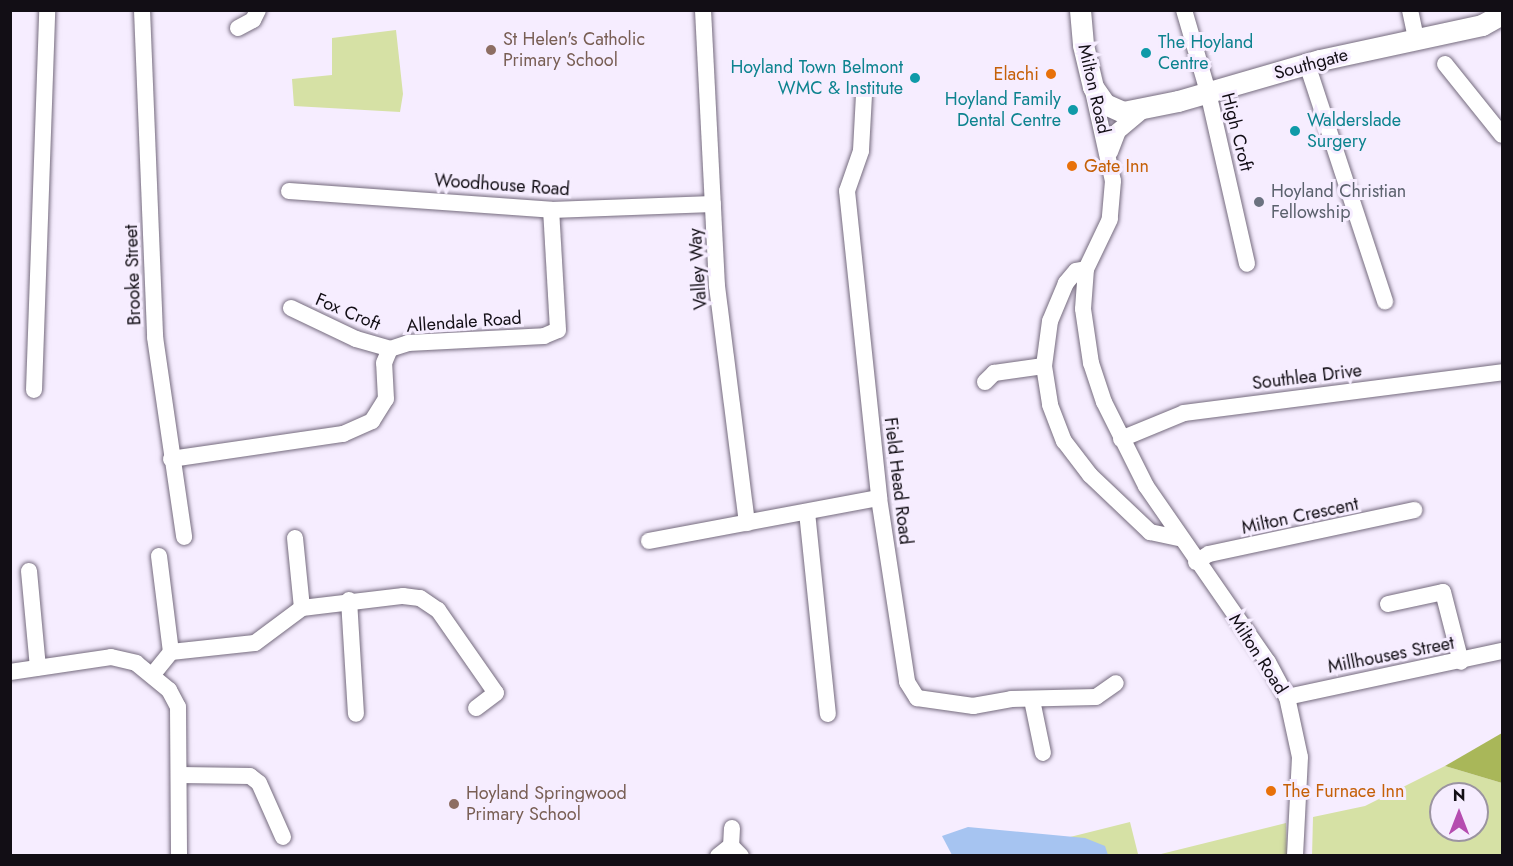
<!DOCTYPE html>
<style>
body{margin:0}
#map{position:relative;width:1513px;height:866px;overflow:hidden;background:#f6edff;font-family:Jost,sans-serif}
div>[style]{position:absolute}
.green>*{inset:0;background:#d6e1a5;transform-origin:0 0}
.forest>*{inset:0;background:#a9b759}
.water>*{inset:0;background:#a6c4f1}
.roads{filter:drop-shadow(0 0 2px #756b7e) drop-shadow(0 0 2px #756b7e)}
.minor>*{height:16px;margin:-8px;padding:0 8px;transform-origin:8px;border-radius:8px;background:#fff}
.major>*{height:21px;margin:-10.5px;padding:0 10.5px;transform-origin:10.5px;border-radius:10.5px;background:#fff}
.dots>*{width:16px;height:16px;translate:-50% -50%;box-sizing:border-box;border:3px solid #f6edff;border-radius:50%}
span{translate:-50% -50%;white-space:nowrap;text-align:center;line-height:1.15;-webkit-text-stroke:6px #f6edff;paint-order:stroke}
.education-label{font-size:18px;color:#785e54}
.left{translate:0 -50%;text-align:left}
.culture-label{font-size:18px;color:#0d838f}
.right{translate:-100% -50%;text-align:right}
.street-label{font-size:18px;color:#120e15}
.food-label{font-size:18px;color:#c56008}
.worship-label{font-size:18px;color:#5b616d}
.frame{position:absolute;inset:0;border:12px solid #120e15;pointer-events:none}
.north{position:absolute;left:1429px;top:782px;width:60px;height:60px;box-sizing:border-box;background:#f6edff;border:2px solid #9b94a1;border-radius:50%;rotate:0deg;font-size:16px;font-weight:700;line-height:24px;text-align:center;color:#120e15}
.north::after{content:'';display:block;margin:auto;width:21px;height:27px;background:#b54db0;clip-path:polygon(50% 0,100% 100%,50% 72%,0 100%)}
</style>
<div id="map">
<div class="green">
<i style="clip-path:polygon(396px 30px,403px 94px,400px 112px,294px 106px,292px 79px,332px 75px,332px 38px)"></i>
<i style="clip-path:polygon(evenodd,1445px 766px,1502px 783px,1502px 855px,1312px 856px,1313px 817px,1365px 806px,1445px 766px,1441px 794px,1477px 794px,1477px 830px,1441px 830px,1441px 794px)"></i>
<i style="left:1130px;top:822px;width:34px;height:240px;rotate:76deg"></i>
<i style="clip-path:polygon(1286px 823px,1287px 855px,1157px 855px)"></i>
</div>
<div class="forest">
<i style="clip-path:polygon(1502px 733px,1502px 783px,1445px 766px)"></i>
</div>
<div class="water">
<i style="clip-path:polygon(968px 827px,1085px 838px,1105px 846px,1108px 855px,952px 855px,942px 836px)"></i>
</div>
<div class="roads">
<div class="minor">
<i style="left:142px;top:10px;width:327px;rotate:87.7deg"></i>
<i style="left:155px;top:337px;width:202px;rotate:81.7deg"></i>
<i style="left:703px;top:10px;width:276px;rotate:87.1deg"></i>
<i style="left:717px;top:286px;width:239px;rotate:82.8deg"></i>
<i style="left:1184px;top:10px;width:85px;rotate:73.7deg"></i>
<i style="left:1208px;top:92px;width:176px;rotate:77.2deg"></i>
<i style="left:1410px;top:10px;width:29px;rotate:78deg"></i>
<i style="left:238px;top:28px;width:17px;rotate:-28deg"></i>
<i style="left:253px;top:20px;width:11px;rotate:-63deg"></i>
<i style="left:1307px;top:64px;width:250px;rotate:71.8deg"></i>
<i style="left:1445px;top:64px;width:91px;rotate:51.2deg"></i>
<i style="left:1093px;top:91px;width:92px;rotate:77.5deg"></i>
<i style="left:1113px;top:181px;width:38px;rotate:95deg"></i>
<i style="left:1110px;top:219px;width:55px;rotate:115.6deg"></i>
<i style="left:1086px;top:269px;width:40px;rotate:94.3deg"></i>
<i style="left:1083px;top:309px;width:55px;rotate:81.6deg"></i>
<i style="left:1091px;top:363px;width:41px;rotate:71.6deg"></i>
<i style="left:1104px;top:402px;width:94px;rotate:63.4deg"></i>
<i style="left:1146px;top:486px;width:214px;rotate:55.3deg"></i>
<i style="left:1268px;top:662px;width:40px;rotate:62deg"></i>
<i style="left:1287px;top:697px;width:61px;rotate:77.8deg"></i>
<i style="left:1300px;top:757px;width:99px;rotate:92.9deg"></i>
<i style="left:864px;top:95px;width:56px;rotate:93.1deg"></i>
<i style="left:861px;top:151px;width:42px;rotate:109.3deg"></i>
<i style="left:847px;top:191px;width:309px;rotate:84deg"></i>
<i style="left:879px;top:498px;width:186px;rotate:81.3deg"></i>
<i style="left:907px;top:682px;width:19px;rotate:58deg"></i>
<i style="left:917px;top:698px;width:57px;rotate:8.1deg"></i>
<i style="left:973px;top:706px;width:39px;rotate:-10deg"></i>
<i style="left:1011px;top:699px;width:85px;rotate:-1.3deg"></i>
<i style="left:1096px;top:697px;width:24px;rotate:-35deg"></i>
<i style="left:1110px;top:152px;width:22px;rotate:-69deg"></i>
<i style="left:1118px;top:131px;width:35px;rotate:-40deg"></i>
<i style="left:289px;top:191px;width:263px;rotate:4.1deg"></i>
<i style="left:551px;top:210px;width:162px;rotate:-2.1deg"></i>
<i style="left:1086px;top:269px;width:10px;rotate:169deg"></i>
<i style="left:1076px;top:271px;width:16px;rotate:130deg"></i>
<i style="left:1066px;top:283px;width:41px;rotate:112.8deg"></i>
<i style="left:1050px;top:321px;width:45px;rotate:97.6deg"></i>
<i style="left:1044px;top:366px;width:39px;rotate:81deg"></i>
<i style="left:1050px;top:405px;width:39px;rotate:69deg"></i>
<i style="left:1064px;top:441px;width:43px;rotate:52.6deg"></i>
<i style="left:1090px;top:475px;width:83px;rotate:43.5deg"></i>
<i style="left:1150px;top:532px;width:30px;rotate:12deg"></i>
<i style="left:291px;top:308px;width:72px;rotate:25.5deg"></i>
<i style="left:356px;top:339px;width:35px;rotate:16deg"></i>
<i style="left:985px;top:382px;width:13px;rotate:-45deg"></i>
<i style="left:994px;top:373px;width:50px;rotate:-8deg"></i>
<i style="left:34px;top:390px;width:380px;rotate:-88deg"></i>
<i style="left:1121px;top:439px;width:68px;rotate:-22.4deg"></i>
<i style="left:1184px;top:413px;width:321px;rotate:-7.3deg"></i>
<i style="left:171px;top:459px;width:174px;rotate:-8.3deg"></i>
<i style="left:343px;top:434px;width:32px;rotate:-24deg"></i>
<i style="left:372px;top:421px;width:26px;rotate:-58deg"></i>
<i style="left:386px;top:399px;width:36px;rotate:-93deg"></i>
<i style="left:384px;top:363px;width:15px;rotate:-67deg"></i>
<i style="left:390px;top:349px;width:19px;rotate:-18deg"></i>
<i style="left:408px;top:343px;width:136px;rotate:-2.9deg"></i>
<i style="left:544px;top:336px;width:15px;rotate:-23deg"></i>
<i style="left:558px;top:330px;width:120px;rotate:-93.3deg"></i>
<i style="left:807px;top:512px;width:203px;rotate:84.1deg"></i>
<i style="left:295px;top:538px;width:70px;rotate:84.3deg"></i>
<i style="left:649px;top:541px;width:234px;rotate:-10.6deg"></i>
<i style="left:159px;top:556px;width:97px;rotate:82.9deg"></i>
<i style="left:1196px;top:562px;width:15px;rotate:-32deg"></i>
<i style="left:1209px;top:554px;width:210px;rotate:-12.1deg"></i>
<i style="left:29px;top:571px;width:97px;rotate:84.7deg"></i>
<i style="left:349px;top:600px;width:114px;rotate:86.5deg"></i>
<i style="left:1388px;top:604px;width:56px;rotate:-12.3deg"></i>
<i style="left:1443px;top:592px;width:72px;rotate:75.6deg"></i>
<i style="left:10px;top:672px;width:102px;rotate:-8.4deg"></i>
<i style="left:111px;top:657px;width:26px;rotate:13deg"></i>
<i style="left:136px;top:663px;width:43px;rotate:39.3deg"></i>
<i style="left:169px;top:690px;width:19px;rotate:62deg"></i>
<i style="left:178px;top:707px;width:149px;rotate:89.6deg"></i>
<i style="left:154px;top:673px;width:27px;rotate:-51deg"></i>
<i style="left:171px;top:652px;width:84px;rotate:-6.1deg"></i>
<i style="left:255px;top:643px;width:59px;rotate:-36.7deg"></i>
<i style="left:302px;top:608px;width:102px;rotate:-6.8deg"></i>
<i style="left:403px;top:596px;width:17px;rotate:7deg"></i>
<i style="left:420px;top:598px;width:22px;rotate:34deg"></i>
<i style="left:438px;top:610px;width:101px;rotate:55.1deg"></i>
<i style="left:496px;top:693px;width:25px;rotate:143deg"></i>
<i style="left:1287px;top:697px;width:220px;rotate:-12.1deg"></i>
<i style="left:1032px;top:700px;width:54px;rotate:78.3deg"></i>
<i style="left:180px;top:775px;width:70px;rotate:0.8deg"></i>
<i style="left:250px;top:776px;width:11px;rotate:38deg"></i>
<i style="left:259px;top:783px;width:59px;rotate:66deg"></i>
<i style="left:732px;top:828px;width:18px;rotate:93deg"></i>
<i style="left:731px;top:846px;width:14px;rotate:45deg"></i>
<i style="left:718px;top:856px;width:16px;rotate:-38deg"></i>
</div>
<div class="major">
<i style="left:1080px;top:10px;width:35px;rotate:85deg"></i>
<i style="left:1083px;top:45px;width:43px;rotate:76.6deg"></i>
<i style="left:1093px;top:87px;width:21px;rotate:55deg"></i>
<i style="left:1105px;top:104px;width:20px;rotate:24deg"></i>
<i style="left:1123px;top:112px;width:56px;rotate:-11.3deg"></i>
<i style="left:1178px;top:101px;width:148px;rotate:-16.1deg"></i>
<i style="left:1320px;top:60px;width:166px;rotate:-12.2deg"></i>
<i style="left:1482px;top:25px;width:23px;rotate:-29deg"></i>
</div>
</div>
<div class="dots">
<i style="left:491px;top:50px;background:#8d6e63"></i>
<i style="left:1146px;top:53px;background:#0f9aa8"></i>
<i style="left:1051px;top:74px;background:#e8710a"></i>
<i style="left:915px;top:78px;background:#0f9aa8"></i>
<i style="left:1073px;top:110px;background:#0f9aa8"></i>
<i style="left:1295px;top:131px;background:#0f9aa8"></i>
<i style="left:1072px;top:166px;background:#e8710a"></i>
<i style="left:1259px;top:202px;background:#6b7280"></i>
<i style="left:1271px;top:791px;background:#e8710a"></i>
<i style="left:454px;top:804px;background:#8d6e63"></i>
</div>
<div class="education-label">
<span class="left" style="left:503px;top:50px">St Helen's Catholic<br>Primary School</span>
<span class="left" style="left:466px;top:804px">Hoyland Springwood<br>Primary School</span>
</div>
<div class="culture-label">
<span class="left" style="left:1158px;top:53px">The Hoyland<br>Centre</span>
<span class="right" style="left:903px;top:78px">Hoyland Town Belmont<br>WMC &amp; Institute</span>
<span class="right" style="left:1061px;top:110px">Hoyland Family<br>Dental Centre</span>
<span class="left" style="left:1307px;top:131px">Walderslade<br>Surgery</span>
</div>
<div class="street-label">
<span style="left:1311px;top:64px;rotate:-15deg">Southgate</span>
<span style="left:1094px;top:89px;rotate:77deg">Milton Road</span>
<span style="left:1237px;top:132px;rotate:76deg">High Croft</span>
<span style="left:502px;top:185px;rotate:4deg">Woodhouse Road</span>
<span style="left:698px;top:269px;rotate:-94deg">Valley Way</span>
<span style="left:133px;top:275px;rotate:-92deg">Brooke Street</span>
<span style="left:348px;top:312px;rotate:23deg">Fox Croft</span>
<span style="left:464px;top:322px;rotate:-4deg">Allendale Road</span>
<span style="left:1307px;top:377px;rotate:-7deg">Southlea Drive</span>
<span style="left:898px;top:481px;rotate:83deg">Field Head Road</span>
<span style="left:1300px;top:516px;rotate:-12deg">Milton Crescent</span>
<span style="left:1258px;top:654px;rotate:57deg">Milton Road</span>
<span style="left:1391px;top:655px;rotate:-11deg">Millhouses Street</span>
</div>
<div class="food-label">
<span class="right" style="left:1039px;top:74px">Elachi</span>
<span class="left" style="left:1084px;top:166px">Gate Inn</span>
<span class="left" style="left:1283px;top:791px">The Furnace Inn</span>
</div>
<div class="worship-label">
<span class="left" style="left:1271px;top:202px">Hoyland Christian<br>Fellowship</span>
</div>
<div class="frame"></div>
<div class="north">N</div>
</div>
